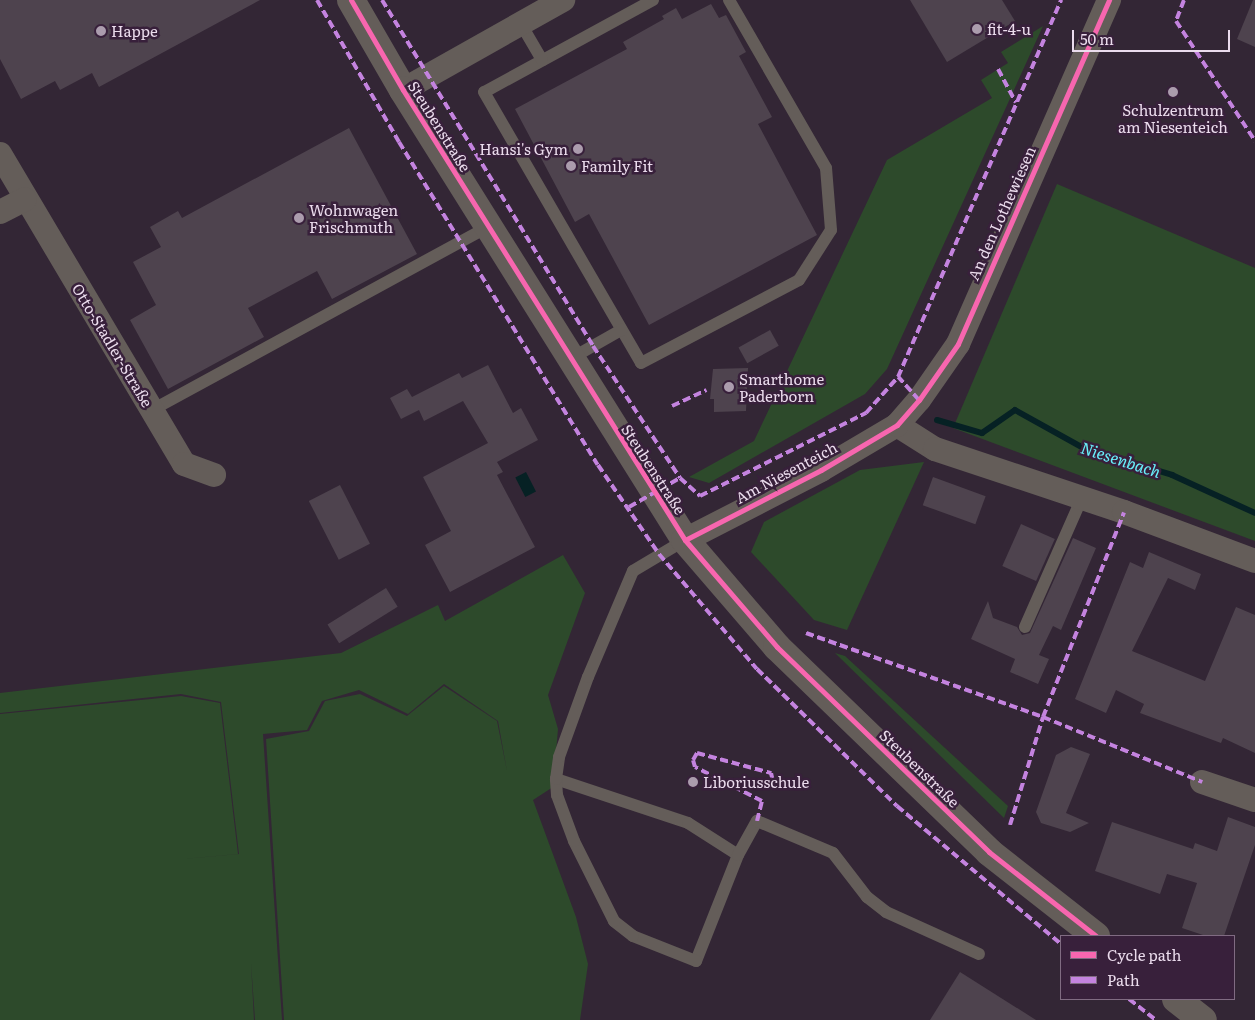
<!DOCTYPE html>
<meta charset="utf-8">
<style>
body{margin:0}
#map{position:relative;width:1255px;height:1020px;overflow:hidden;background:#332635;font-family:Literata,serif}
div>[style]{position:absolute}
.green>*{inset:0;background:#2d4a2b}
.water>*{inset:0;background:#062124;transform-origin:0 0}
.stream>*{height:6px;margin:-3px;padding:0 3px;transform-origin:3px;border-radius:3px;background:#062124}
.building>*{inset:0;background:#4e434e;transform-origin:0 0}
.service>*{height:12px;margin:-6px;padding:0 6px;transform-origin:6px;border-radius:6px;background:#645d59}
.minor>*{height:24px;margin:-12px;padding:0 12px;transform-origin:12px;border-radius:12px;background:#645d59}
.tertiary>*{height:28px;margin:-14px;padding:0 14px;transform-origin:14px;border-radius:14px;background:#645d59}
.quiet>*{height:4px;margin-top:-2px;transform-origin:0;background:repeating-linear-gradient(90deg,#c483df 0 8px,transparent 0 12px)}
.cycleway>*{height:5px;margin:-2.5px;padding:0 2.5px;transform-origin:2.5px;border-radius:2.5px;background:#f766af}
.dots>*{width:14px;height:14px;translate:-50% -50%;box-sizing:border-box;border:2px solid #38203b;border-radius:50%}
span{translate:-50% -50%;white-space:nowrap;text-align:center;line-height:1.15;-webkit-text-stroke:5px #38203b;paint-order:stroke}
.poi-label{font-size:15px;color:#ebdced}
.left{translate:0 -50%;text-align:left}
.right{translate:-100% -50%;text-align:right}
.street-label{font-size:15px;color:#ebdced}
.water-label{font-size:16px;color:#69f1fc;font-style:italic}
.legend{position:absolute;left:1060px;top:935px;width:175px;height:65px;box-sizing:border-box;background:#38203b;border:1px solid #806b82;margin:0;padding:6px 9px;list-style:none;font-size:15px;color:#ebdced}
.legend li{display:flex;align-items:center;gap:10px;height:25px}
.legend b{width:25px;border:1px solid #806b82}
.scale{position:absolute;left:1072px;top:30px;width:158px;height:22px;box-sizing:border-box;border:2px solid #ebdced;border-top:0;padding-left:6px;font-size:15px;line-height:18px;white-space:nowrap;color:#ebdced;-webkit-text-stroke:4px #38203b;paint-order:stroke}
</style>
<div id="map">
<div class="green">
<i style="clip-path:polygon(1043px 26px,887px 369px,865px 394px,709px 483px,689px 477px,754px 441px,887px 160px,992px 98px,981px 80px,1008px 63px,1001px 52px)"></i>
<i style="clip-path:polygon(1057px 184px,1255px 268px,1255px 541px,953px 428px)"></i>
<i style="clip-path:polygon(924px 462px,847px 630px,814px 620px,751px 552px,764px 522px,860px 470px)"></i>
<i style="clip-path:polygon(563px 555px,585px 593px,548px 695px,558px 729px,553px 787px,533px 800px,576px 917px,588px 964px,580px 1020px,284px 1020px,266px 739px,309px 731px,325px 701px,360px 694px,407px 716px,444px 686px,497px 721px,507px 771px,498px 721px,444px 684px,408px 714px,359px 690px,322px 701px,307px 730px,263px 734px,282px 1020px,255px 1020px,251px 963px,254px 1020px,0 1020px,0 714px,181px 696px,220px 703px,238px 854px,160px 861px,239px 854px,221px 702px,181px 694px,0 713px,0 693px,341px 653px,438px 605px,445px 621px)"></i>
<i style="clip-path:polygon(835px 653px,845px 656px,1008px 806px,1004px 818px)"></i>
</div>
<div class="water">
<i style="left:526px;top:472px;width:22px;height:12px;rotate:63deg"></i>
</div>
<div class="stream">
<i style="left:937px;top:420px;width:47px;rotate:16.1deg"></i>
<i style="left:982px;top:433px;width:40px;rotate:-34.9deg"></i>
<i style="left:1015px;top:410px;width:80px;rotate:29.1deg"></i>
<i style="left:1085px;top:449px;width:91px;rotate:16.6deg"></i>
<i style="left:1172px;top:475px;width:91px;rotate:24.6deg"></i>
</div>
<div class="building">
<i style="clip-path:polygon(0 0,260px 0,99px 87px,92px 73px,60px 90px,55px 81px,21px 99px,0 59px)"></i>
<i style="clip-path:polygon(910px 0,1002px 0,1015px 21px,947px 62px)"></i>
<i style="clip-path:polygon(1253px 0,1255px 0,1255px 47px,1237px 39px)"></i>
<i style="clip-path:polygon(711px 4px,719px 18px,726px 15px,746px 52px,739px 56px,772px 117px,758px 124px,817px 235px,649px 325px,589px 214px,575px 222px,515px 109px,627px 49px,623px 42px,664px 19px,662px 16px,676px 8px,682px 19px)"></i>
<i style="clip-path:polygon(349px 128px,417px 254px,332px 299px,317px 271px,248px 308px,264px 337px,168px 389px,130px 320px,156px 305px,133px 262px,161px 247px,150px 227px,178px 211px,182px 218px)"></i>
<i style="left:770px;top:330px;width:18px;height:36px;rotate:61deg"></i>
<i style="clip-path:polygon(488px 365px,513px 413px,521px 408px,538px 440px,497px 462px,503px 472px,497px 475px,535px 547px,450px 592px,425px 545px,451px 531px,423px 477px,488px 443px,463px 401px,424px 421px,419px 410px,401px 419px,390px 398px,407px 389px,412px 397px,459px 373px,462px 378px)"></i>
<i style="clip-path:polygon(748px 368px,746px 411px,714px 412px,714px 399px,710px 399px,713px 369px)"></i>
<i style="left:933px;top:477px;width:56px;height:30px;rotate:20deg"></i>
<i style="left:340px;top:485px;width:66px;height:35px;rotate:63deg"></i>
<i style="left:1021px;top:524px;width:37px;height:46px;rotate:24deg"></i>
<i style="clip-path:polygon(1073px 538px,1096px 548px,1061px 630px,1053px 626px,1039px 655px,1049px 659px,1038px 684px,1010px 672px,1015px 659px,971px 639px,988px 601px,993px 618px,1017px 627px,1022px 635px,1030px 633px)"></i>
<i style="clip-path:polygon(1149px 552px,1201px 574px,1195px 590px,1168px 578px,1132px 651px,1205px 681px,1236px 607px,1255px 615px,1255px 753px,1223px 738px,1221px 743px,1140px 713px,1144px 704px,1116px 690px,1106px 713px,1075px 699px,1130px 562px,1143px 568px)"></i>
<i style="left:386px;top:588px;width:22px;height:69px;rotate:58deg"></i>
<i style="clip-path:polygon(1071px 747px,1090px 754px,1066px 813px,1089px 823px,1070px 832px,1041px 823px,1036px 812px,1056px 755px)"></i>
<i style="clip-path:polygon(1228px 817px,1255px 827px,1255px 845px,1224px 936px,1206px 936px,1182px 928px,1197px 883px,1167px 874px,1160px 894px,1095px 871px,1112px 822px,1193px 849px,1195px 843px,1217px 851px)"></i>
<i style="clip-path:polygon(960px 972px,1036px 1020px,930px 1020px)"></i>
</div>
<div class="service">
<i style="left:653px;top:0;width:192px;rotate:151.4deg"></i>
<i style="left:484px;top:92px;width:313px;rotate:59.9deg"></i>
<i style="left:641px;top:363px;width:178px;rotate:-27.7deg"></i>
<i style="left:799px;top:280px;width:59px;rotate:-57.4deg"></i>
<i style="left:831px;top:230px;width:62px;rotate:-94.6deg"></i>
<i style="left:826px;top:168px;width:194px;rotate:-120deg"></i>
<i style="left:521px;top:24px;width:42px;rotate:59.7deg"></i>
<i style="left:570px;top:359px;width:59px;rotate:-29.6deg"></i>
<i style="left:152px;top:410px;width:383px;rotate:-28.6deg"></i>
<i style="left:1025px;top:627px;width:141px;rotate:-66.2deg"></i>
<i style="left:556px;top:779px;width:139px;rotate:18.4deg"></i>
<i style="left:688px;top:823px;width:59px;rotate:32.6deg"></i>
<i style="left:738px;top:855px;width:114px;rotate:111.6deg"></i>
<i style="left:696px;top:961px;width:68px;rotate:-158.4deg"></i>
<i style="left:633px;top:936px;width:24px;rotate:-142deg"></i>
<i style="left:614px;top:921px;width:89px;rotate:-116.6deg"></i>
<i style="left:574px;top:841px;width:49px;rotate:-110.3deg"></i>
<i style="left:557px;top:795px;width:16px;rotate:-94deg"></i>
<i style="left:556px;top:779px;width:22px;rotate:-82deg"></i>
<i style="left:559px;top:757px;width:85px;rotate:-70.1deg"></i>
<i style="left:588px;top:677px;width:115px;rotate:-67deg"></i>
<i style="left:633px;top:571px;width:61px;rotate:-30.8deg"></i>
<i style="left:738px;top:855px;width:39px;rotate:-61deg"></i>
<i style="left:757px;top:821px;width:82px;rotate:22.8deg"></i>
<i style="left:833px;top:853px;width:56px;rotate:52.3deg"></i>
<i style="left:867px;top:897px;width:24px;rotate:38deg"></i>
<i style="left:886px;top:912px;width:102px;rotate:24.3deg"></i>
</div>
<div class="minor">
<i style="left:403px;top:90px;width:184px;rotate:-29.4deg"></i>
<i style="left:0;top:154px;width:360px;rotate:59.3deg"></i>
<i style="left:184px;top:464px;width:32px;rotate:20deg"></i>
<i style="left:0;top:212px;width:28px;rotate:-27deg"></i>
<i style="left:897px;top:425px;width:45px;rotate:32.3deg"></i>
<i style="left:935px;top:449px;width:199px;rotate:18.4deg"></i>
<i style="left:1124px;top:512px;width:140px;rotate:20.5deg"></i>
<i style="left:685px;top:540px;width:153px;rotate:-27.2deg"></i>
<i style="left:821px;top:470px;width:88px;rotate:-30.6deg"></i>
<i style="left:897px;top:425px;width:33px;rotate:-49deg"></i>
<i style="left:919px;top:400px;width:68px;rotate:-55.1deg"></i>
<i style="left:958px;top:344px;width:376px;rotate:-66.3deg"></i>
<i style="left:1202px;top:782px;width:56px;rotate:18.8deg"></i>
</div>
<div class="tertiary">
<i style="left:351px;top:0;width:104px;rotate:60deg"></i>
<i style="left:403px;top:90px;width:531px;rotate:57.93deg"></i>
<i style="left:685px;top:540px;width:141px;rotate:49.3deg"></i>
<i style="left:777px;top:647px;width:295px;rotate:44deg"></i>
<i style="left:989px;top:852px;width:136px;rotate:38.1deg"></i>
<i style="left:1176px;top:999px;width:34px;rotate:38deg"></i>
</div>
<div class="quiet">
<i style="left:317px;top:0;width:164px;rotate:60deg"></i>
<i style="left:399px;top:142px;width:379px;rotate:58.4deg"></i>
<i style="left:598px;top:465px;width:108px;rotate:55.6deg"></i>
<i style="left:659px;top:554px;width:151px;rotate:49.6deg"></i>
<i style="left:757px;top:669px;width:196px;rotate:44.4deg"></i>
<i style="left:897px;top:806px;width:214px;rotate:40.1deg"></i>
<i style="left:382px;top:0;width:405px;rotate:58.6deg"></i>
<i style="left:593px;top:346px;width:158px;rotate:56.6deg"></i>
<i style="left:680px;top:478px;width:27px;rotate:42deg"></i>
<i style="left:700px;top:496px;width:186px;rotate:-26.6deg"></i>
<i style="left:866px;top:413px;width:48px;rotate:-48.4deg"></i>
<i style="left:1184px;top:0;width:22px;rotate:111deg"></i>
<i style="left:1176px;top:21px;width:144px;rotate:56.6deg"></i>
<i style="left:998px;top:69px;width:38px;rotate:62deg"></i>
<i style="left:919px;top:400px;width:31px;rotate:-132deg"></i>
<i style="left:898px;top:377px;width:411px;rotate:-66.6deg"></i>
<i style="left:672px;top:406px;width:38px;rotate:-25deg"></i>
<i style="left:629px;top:507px;width:59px;rotate:-29.6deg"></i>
<i style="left:806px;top:633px;width:251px;rotate:19.5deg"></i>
<i style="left:1043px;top:717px;width:172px;rotate:22.2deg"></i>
<i style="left:757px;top:821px;width:21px;rotate:-76deg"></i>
<i style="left:762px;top:801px;width:75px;rotate:-153.1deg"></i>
<i style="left:695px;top:767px;width:7px;rotate:-106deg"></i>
<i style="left:693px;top:760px;width:8px;rotate:-60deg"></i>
<i style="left:697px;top:753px;width:77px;rotate:15.1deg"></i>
<i style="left:771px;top:773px;width:9px;rotate:77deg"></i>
<i style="left:1010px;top:825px;width:113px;rotate:-73deg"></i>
<i style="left:1043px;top:717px;width:220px;rotate:-68.4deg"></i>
<i style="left:1129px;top:999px;width:34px;rotate:38deg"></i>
</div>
<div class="cycleway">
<i style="left:351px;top:0;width:104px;rotate:60deg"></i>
<i style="left:403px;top:90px;width:531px;rotate:57.93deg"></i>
<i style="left:685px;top:540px;width:141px;rotate:49.3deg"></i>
<i style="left:777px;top:647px;width:295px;rotate:44deg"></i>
<i style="left:989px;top:852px;width:136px;rotate:38.1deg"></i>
<i style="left:685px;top:540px;width:153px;rotate:-27.2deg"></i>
<i style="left:821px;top:470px;width:88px;rotate:-30.6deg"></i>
<i style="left:897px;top:425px;width:33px;rotate:-49deg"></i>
<i style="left:919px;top:400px;width:68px;rotate:-55.1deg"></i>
<i style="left:958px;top:344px;width:376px;rotate:-66.3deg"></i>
</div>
<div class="dots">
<i style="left:977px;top:29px;background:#ab9cad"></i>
<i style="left:101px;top:31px;background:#ab9cad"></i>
<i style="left:1173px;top:92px;background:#ab9cad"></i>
<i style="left:578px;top:149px;background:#ab9cad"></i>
<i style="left:571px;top:166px;background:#ab9cad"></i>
<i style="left:299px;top:218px;background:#ab9cad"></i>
<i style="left:729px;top:387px;background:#ab9cad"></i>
<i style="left:693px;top:782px;background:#ab9cad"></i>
</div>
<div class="poi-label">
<span class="left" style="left:987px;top:29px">fit-4-u</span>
<span class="left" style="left:111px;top:31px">Happe</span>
<span style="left:1173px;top:118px">Schulzentrum<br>am Niesenteich</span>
<span class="right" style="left:568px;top:149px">Hansi's Gym</span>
<span class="left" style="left:581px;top:166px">Family Fit</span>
<span class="left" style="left:309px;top:218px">Wohnwagen<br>Frischmuth</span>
<span class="left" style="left:739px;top:387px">Smarthome<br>Paderborn</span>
<span class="left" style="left:703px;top:782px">Liboriusschule</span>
</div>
<div class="street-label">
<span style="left:440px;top:126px;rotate:58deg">Steubenstraße</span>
<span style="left:1001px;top:213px;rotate:-66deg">An den Lothewiesen</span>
<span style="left:113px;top:345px;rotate:59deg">Otto-Stadler-Straße</span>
<span style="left:654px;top:469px;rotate:57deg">Steubenstraße</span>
<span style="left:786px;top:472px;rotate:-28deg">Am Niesenteich</span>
<span style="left:920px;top:768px;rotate:44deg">Steubenstraße</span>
</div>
<div class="water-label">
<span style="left:1121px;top:459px;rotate:18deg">Niesenbach</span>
</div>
<ul class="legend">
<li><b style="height:6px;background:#f766af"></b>Cycle path</li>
<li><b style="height:6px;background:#c483df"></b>Path</li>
</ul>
<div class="scale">50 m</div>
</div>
